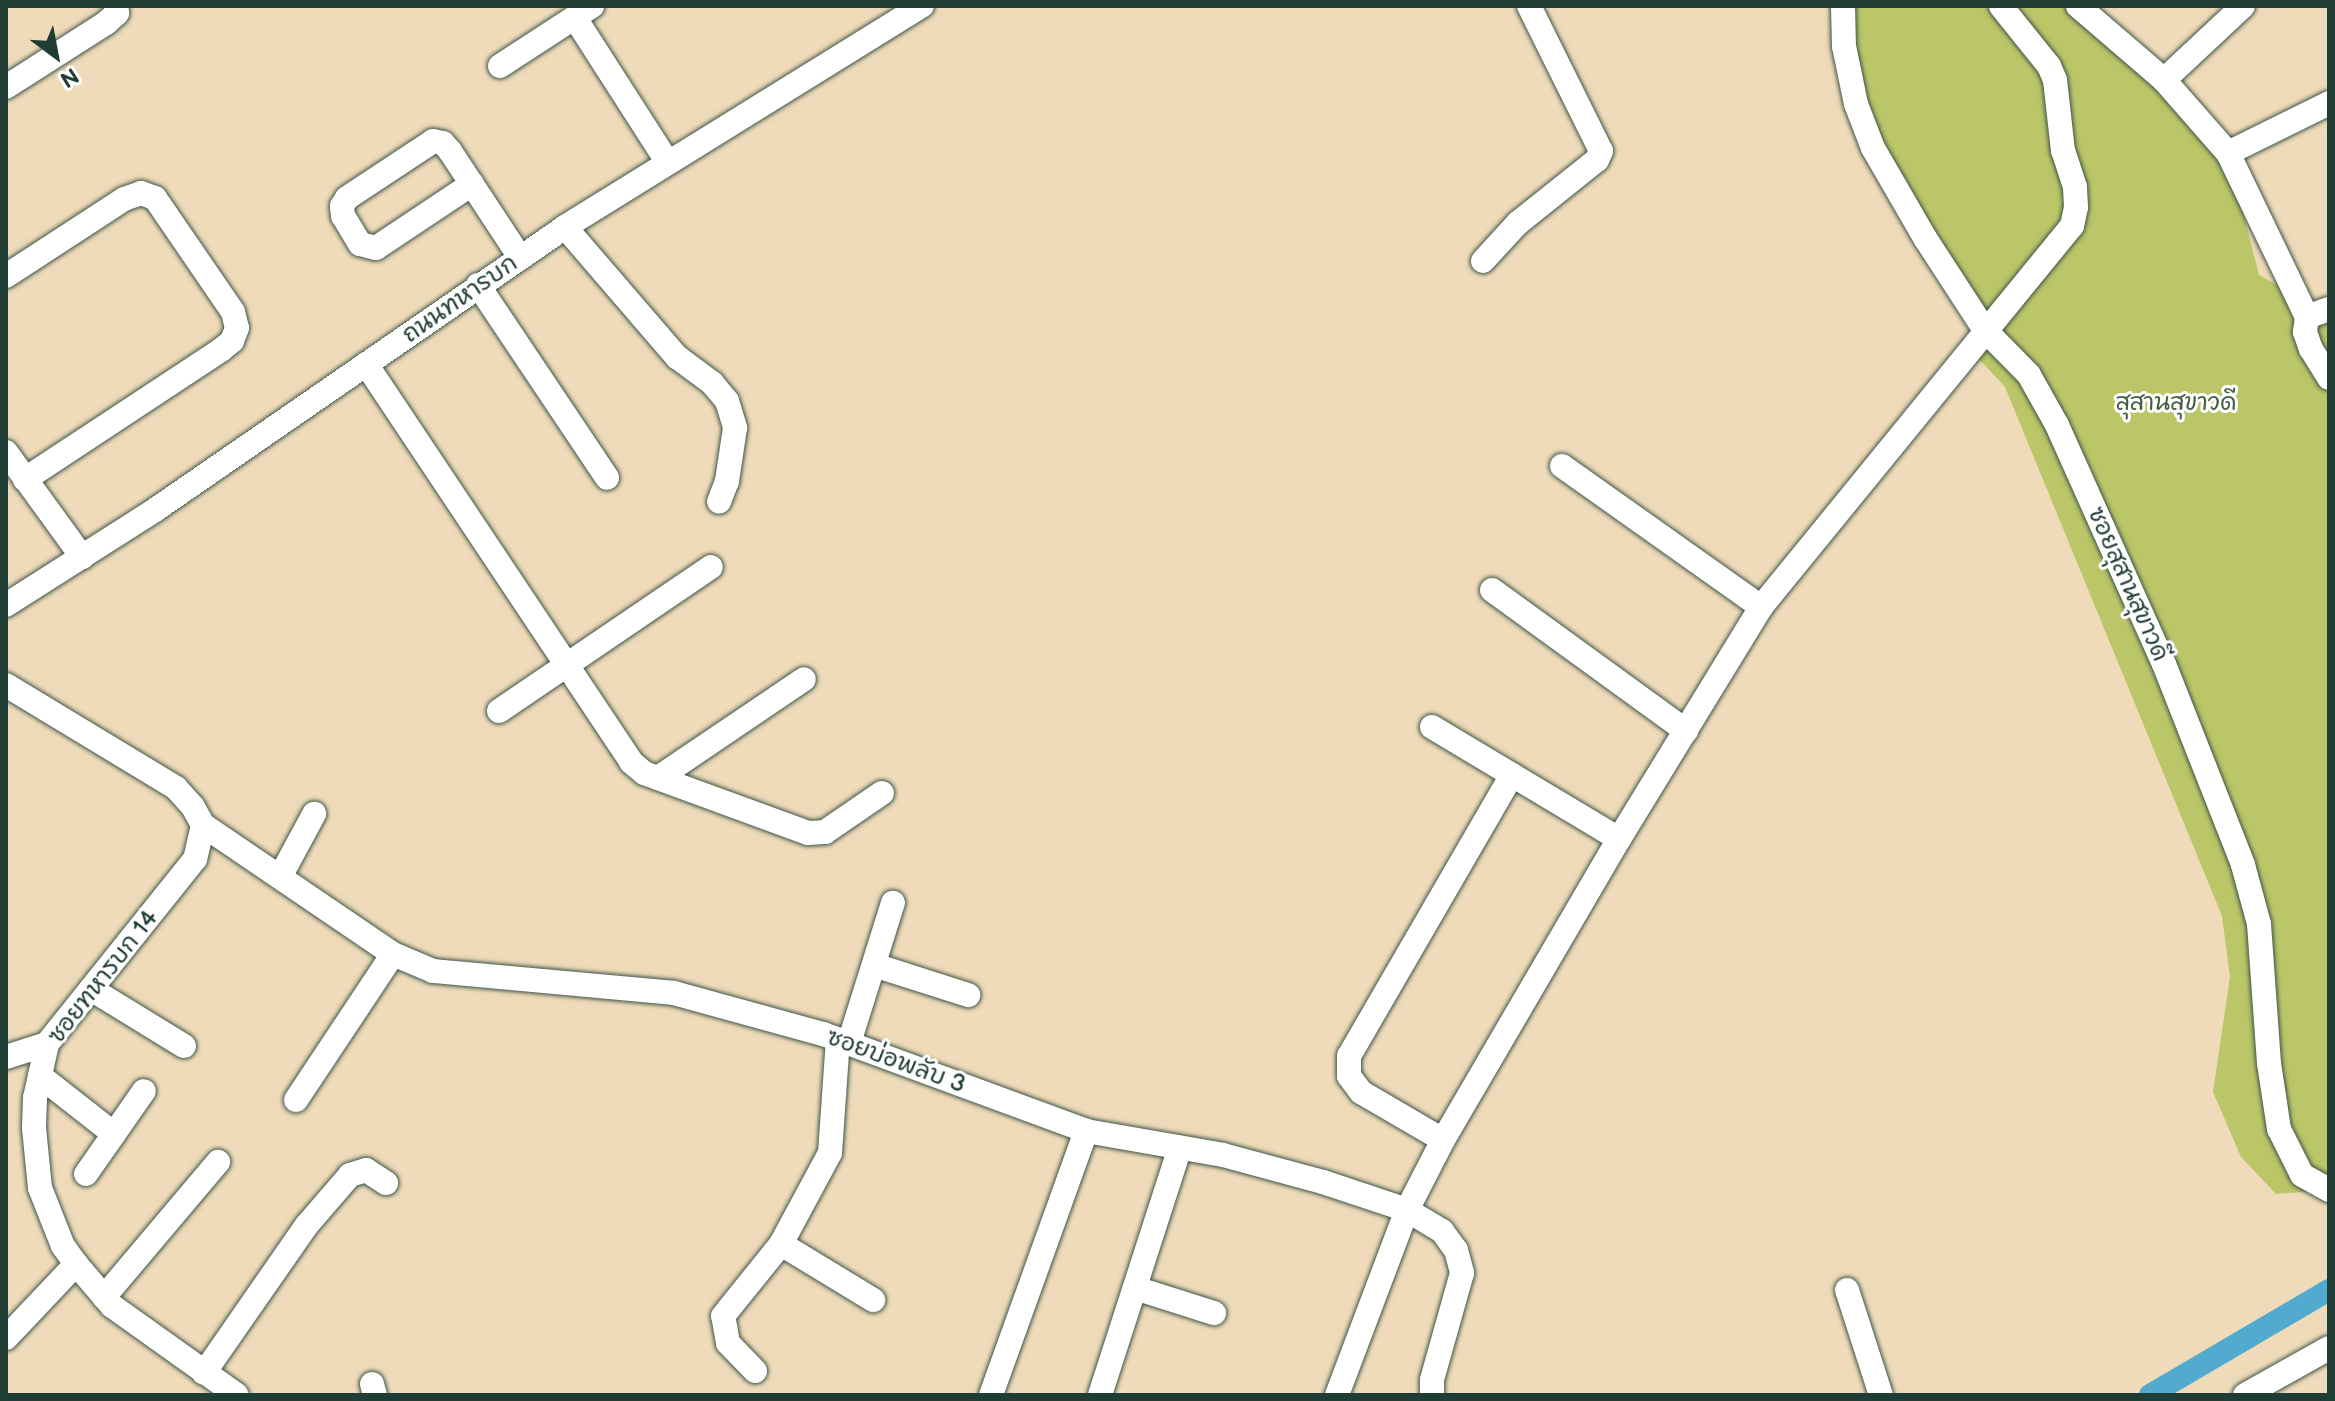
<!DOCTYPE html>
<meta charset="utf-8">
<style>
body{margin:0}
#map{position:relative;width:2335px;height:1401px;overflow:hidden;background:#efdbb9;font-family:"Balsamiq Sans","Playpen Sans Thai",sans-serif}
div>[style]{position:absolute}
.green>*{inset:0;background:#bbc668}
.canal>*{height:22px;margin:-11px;padding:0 11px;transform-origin:11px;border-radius:11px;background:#52abcf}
.roads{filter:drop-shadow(0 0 2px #3e5548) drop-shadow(0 0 2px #3e5548)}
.minor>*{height:24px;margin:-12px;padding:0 12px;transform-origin:12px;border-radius:12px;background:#fff}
span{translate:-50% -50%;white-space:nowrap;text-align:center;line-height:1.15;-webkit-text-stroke:6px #fff;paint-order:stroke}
.street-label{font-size:24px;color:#1f3d34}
.park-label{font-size:24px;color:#465f41}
.frame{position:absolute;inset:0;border:8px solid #1f3d34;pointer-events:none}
.north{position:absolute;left:16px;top:16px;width:80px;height:80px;-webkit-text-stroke:6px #fff;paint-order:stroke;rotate:148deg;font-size:22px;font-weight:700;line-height:32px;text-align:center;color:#1f3d34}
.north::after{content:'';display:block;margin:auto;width:28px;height:36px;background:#1f3d34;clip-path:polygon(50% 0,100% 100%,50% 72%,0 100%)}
</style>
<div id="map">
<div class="green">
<i style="clip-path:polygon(1843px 6px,2064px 6px,2134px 61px,2228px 153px,2259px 275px,2329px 314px,2329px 1190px,2276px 1194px,2241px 1157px,2213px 1092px,2230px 977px,2222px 916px,2005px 387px,1979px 359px,1994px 334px,1856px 104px)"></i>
</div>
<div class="canal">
<i style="left:2150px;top:1395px;width:208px;rotate:-30.4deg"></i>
</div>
<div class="roads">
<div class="minor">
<i style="left:1843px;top:6px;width:40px;rotate:88.6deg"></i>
<i style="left:1844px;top:46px;width:59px;rotate:78.3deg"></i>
<i style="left:1856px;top:104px;width:47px;rotate:68.9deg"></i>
<i style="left:1873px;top:148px;width:104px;rotate:60deg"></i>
<i style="left:1925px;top:238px;width:108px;rotate:57deg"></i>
<i style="left:1984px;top:329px;width:64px;rotate:45.6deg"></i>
<i style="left:2029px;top:375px;width:57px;rotate:60.8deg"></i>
<i style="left:2057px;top:425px;width:262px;rotate:65.9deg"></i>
<i style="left:2164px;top:664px;width:216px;rotate:68.5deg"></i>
<i style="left:2243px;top:865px;width:61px;rotate:74.8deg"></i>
<i style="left:2259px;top:924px;width:139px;rotate:85.9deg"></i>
<i style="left:2269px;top:1063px;width:67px;rotate:81.4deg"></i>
<i style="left:2279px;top:1129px;width:51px;rotate:63.4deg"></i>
<i style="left:2302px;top:1175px;width:31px;rotate:29deg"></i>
<i style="left:2078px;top:6px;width:113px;rotate:40.7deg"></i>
<i style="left:2164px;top:80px;width:97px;rotate:48.8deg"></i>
<i style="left:2228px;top:153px;width:182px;rotate:64.3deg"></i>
<i style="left:2307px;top:317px;width:23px;rotate:-20deg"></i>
<i style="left:575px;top:18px;width:172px;rotate:57.3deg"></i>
<i style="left:500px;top:66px;width:110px;rotate:-33.1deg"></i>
<i style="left:2164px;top:80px;width:108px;rotate:-43.1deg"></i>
<i style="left:6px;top:87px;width:119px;rotate:-32.6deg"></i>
<i style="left:106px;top:23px;width:15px;rotate:-42deg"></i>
<i style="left:117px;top:13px;width:7px;rotate:-98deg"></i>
<i style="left:2228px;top:153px;width:113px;rotate:-26.3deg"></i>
<i style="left:472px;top:184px;width:115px;rotate:146.3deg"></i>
<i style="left:376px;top:248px;width:16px;rotate:-166deg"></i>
<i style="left:360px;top:244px;width:33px;rotate:-121deg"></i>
<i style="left:343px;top:216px;width:10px;rotate:-96deg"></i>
<i style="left:342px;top:206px;width:9px;rotate:-58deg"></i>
<i style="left:347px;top:198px;width:103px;rotate:-33.5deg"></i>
<i style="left:433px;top:141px;width:10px;rotate:11deg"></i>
<i style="left:443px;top:143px;width:11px;rotate:49deg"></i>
<i style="left:450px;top:151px;width:127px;rotate:56.6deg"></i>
<i style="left:565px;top:227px;width:172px;rotate:49.3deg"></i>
<i style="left:677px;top:357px;width:44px;rotate:36.6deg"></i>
<i style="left:712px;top:383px;width:23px;rotate:50deg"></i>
<i style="left:727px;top:401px;width:28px;rotate:73deg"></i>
<i style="left:735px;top:428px;width:54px;rotate:98.6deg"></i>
<i style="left:727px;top:481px;width:22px;rotate:111deg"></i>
<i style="left:1483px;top:261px;width:52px;rotate:-47.4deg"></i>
<i style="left:1518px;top:223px;width:101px;rotate:-38.6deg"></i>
<i style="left:1597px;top:160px;width:10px;rotate:-66deg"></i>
<i style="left:1601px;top:151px;width:162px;rotate:-116.4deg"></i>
<i style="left:6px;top:276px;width:141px;rotate:-33.1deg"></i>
<i style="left:124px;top:199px;width:18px;rotate:-19deg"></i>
<i style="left:141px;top:193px;width:15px;rotate:20deg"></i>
<i style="left:155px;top:198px;width:138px;rotate:55.6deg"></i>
<i style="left:233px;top:312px;width:16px;rotate:76deg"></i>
<i style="left:237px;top:328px;width:14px;rotate:111deg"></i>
<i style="left:232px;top:341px;width:14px;rotate:141deg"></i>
<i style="left:221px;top:350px;width:235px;rotate:146.6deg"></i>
<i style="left:478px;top:285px;width:232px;rotate:56.2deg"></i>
<i style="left:2307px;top:317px;width:15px;rotate:98deg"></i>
<i style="left:2305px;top:332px;width:18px;rotate:71deg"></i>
<i style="left:2311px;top:349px;width:34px;rotate:58deg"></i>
<i style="left:366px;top:364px;width:478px;rotate:56.3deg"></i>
<i style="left:631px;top:762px;width:17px;rotate:40deg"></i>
<i style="left:644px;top:773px;width:175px;rotate:20.1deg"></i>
<i style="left:808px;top:833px;width:17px;rotate:-3deg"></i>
<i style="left:825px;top:832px;width:69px;rotate:-34.4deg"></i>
<i style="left:6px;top:452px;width:130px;rotate:54.1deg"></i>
<i style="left:1562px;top:466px;width:244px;rotate:35.3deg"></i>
<i style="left:1492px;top:590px;width:240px;rotate:36deg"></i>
<i style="left:6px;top:605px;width:177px;rotate:-32.5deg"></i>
<i style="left:155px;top:510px;width:498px;rotate:-34.6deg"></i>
<i style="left:565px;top:227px;width:420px;rotate:-31.8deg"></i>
<i style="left:6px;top:685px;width:199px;rotate:31.2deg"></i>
<i style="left:176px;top:788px;width:25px;rotate:48deg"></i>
<i style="left:193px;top:807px;width:21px;rotate:61deg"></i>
<i style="left:203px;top:825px;width:35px;rotate:103deg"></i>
<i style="left:195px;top:859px;width:237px;rotate:128.7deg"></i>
<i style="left:47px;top:1044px;width:55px;rotate:102.5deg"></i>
<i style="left:35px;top:1098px;width:30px;rotate:92deg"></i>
<i style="left:34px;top:1128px;width:60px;rotate:84.3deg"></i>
<i style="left:40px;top:1188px;width:62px;rotate:68.4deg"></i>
<i style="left:63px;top:1246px;width:22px;rotate:54deg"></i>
<i style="left:76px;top:1264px;width:55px;rotate:49.4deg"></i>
<i style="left:112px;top:1306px;width:153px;rotate:35.5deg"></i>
<i style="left:499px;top:711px;width:256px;rotate:-34.2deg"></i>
<i style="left:1432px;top:727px;width:218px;rotate:30.9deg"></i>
<i style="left:658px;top:778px;width:176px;rotate:-34.1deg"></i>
<i style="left:203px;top:825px;width:230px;rotate:34.2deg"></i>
<i style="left:393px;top:954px;width:43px;rotate:23deg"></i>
<i style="left:433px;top:971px;width:242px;rotate:5.2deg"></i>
<i style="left:674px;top:993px;width:155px;rotate:15.4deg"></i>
<i style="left:823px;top:1034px;width:280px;rotate:20.2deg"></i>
<i style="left:1086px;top:1131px;width:139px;rotate:9.9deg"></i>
<i style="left:1223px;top:1155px;width:104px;rotate:15.1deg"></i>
<i style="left:1323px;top:1182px;width:89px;rotate:18.4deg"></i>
<i style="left:1407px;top:1210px;width:41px;rotate:31deg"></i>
<i style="left:1442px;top:1231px;width:24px;rotate:54deg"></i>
<i style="left:1456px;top:1250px;width:24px;rotate:75deg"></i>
<i style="left:1462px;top:1273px;width:111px;rotate:105.7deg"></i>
<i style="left:1432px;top:1380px;width:15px;rotate:90deg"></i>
<i style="left:280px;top:877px;width:72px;rotate:-61.6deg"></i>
<i style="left:874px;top:965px;width:99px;rotate:17.7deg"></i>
<i style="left:91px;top:989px;width:109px;rotate:31.5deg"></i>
<i style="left:849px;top:1043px;width:147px;rotate:-72.6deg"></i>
<i style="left:6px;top:1057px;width:43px;rotate:-17.6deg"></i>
<i style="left:40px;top:1076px;width:94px;rotate:38.1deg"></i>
<i style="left:296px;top:1100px;width:175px;rotate:-56.4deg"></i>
<i style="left:1443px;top:1140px;width:95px;rotate:-149.7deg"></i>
<i style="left:1361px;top:1092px;width:20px;rotate:-127deg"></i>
<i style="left:1349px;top:1076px;width:20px;rotate:-90deg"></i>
<i style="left:1349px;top:1056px;width:325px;rotate:-59.9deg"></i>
<i style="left:86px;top:1174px;width:101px;rotate:-55.1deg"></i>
<i style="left:781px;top:1244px;width:108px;rotate:31.3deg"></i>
<i style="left:1135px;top:1288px;width:83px;rotate:17.6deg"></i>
<i style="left:1847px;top:1290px;width:110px;rotate:72.1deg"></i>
<i style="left:104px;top:1297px;width:177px;rotate:-49.8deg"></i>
<i style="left:6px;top:1338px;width:102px;rotate:-46.6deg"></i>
<i style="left:755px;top:1371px;width:39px;rotate:-134deg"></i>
<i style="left:728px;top:1343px;width:27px;rotate:-100deg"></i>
<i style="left:723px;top:1316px;width:92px;rotate:-51.1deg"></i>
<i style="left:781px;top:1244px;width:103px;rotate:-61.7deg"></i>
<i style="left:830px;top:1153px;width:113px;rotate:-86deg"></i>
<i style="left:204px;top:1373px;width:180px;rotate:-55.2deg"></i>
<i style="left:307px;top:1225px;width:66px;rotate:-49.3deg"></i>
<i style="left:350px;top:1175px;width:17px;rotate:-17deg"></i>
<i style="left:366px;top:1170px;width:24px;rotate:33deg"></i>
<i style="left:372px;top:1384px;width:11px;rotate:75deg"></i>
<i style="left:991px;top:1395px;width:281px;rotate:-70.2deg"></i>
<i style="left:1100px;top:1395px;width:260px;rotate:-72.1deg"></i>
<i style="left:1337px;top:1395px;width:198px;rotate:-69.3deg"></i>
<i style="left:1407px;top:1210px;width:79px;rotate:-62.8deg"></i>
<i style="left:1443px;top:1140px;width:349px;rotate:-59.7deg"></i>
<i style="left:1619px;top:839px;width:272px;rotate:-58.5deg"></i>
<i style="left:1761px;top:607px;width:492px;rotate:-50.8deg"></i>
<i style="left:2072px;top:226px;width:19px;rotate:-78deg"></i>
<i style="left:2076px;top:207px;width:20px;rotate:-93deg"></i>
<i style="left:2075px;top:187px;width:38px;rotate:-108deg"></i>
<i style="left:2063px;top:151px;width:71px;rotate:-96.4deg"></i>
<i style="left:2055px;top:80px;width:15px;rotate:-113deg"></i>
<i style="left:2049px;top:66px;width:77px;rotate:-128.7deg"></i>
<i style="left:2245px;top:1395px;width:96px;rotate:-29.2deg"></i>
</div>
</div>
<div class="street-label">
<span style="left:460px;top:299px;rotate:-35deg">ถนนทหารบก</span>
<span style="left:2128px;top:584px;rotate:66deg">ซอยสุสานสุขาวดี</span>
<span style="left:103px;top:977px;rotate:-52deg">ซอยทหารบก 14</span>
<span style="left:896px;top:1061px;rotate:20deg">ซอยบ่อพลับ 3</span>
</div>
<div class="park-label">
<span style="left:2176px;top:403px">สุสานสุขาวดี</span>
</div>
<div class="frame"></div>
<div class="north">N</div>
</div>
